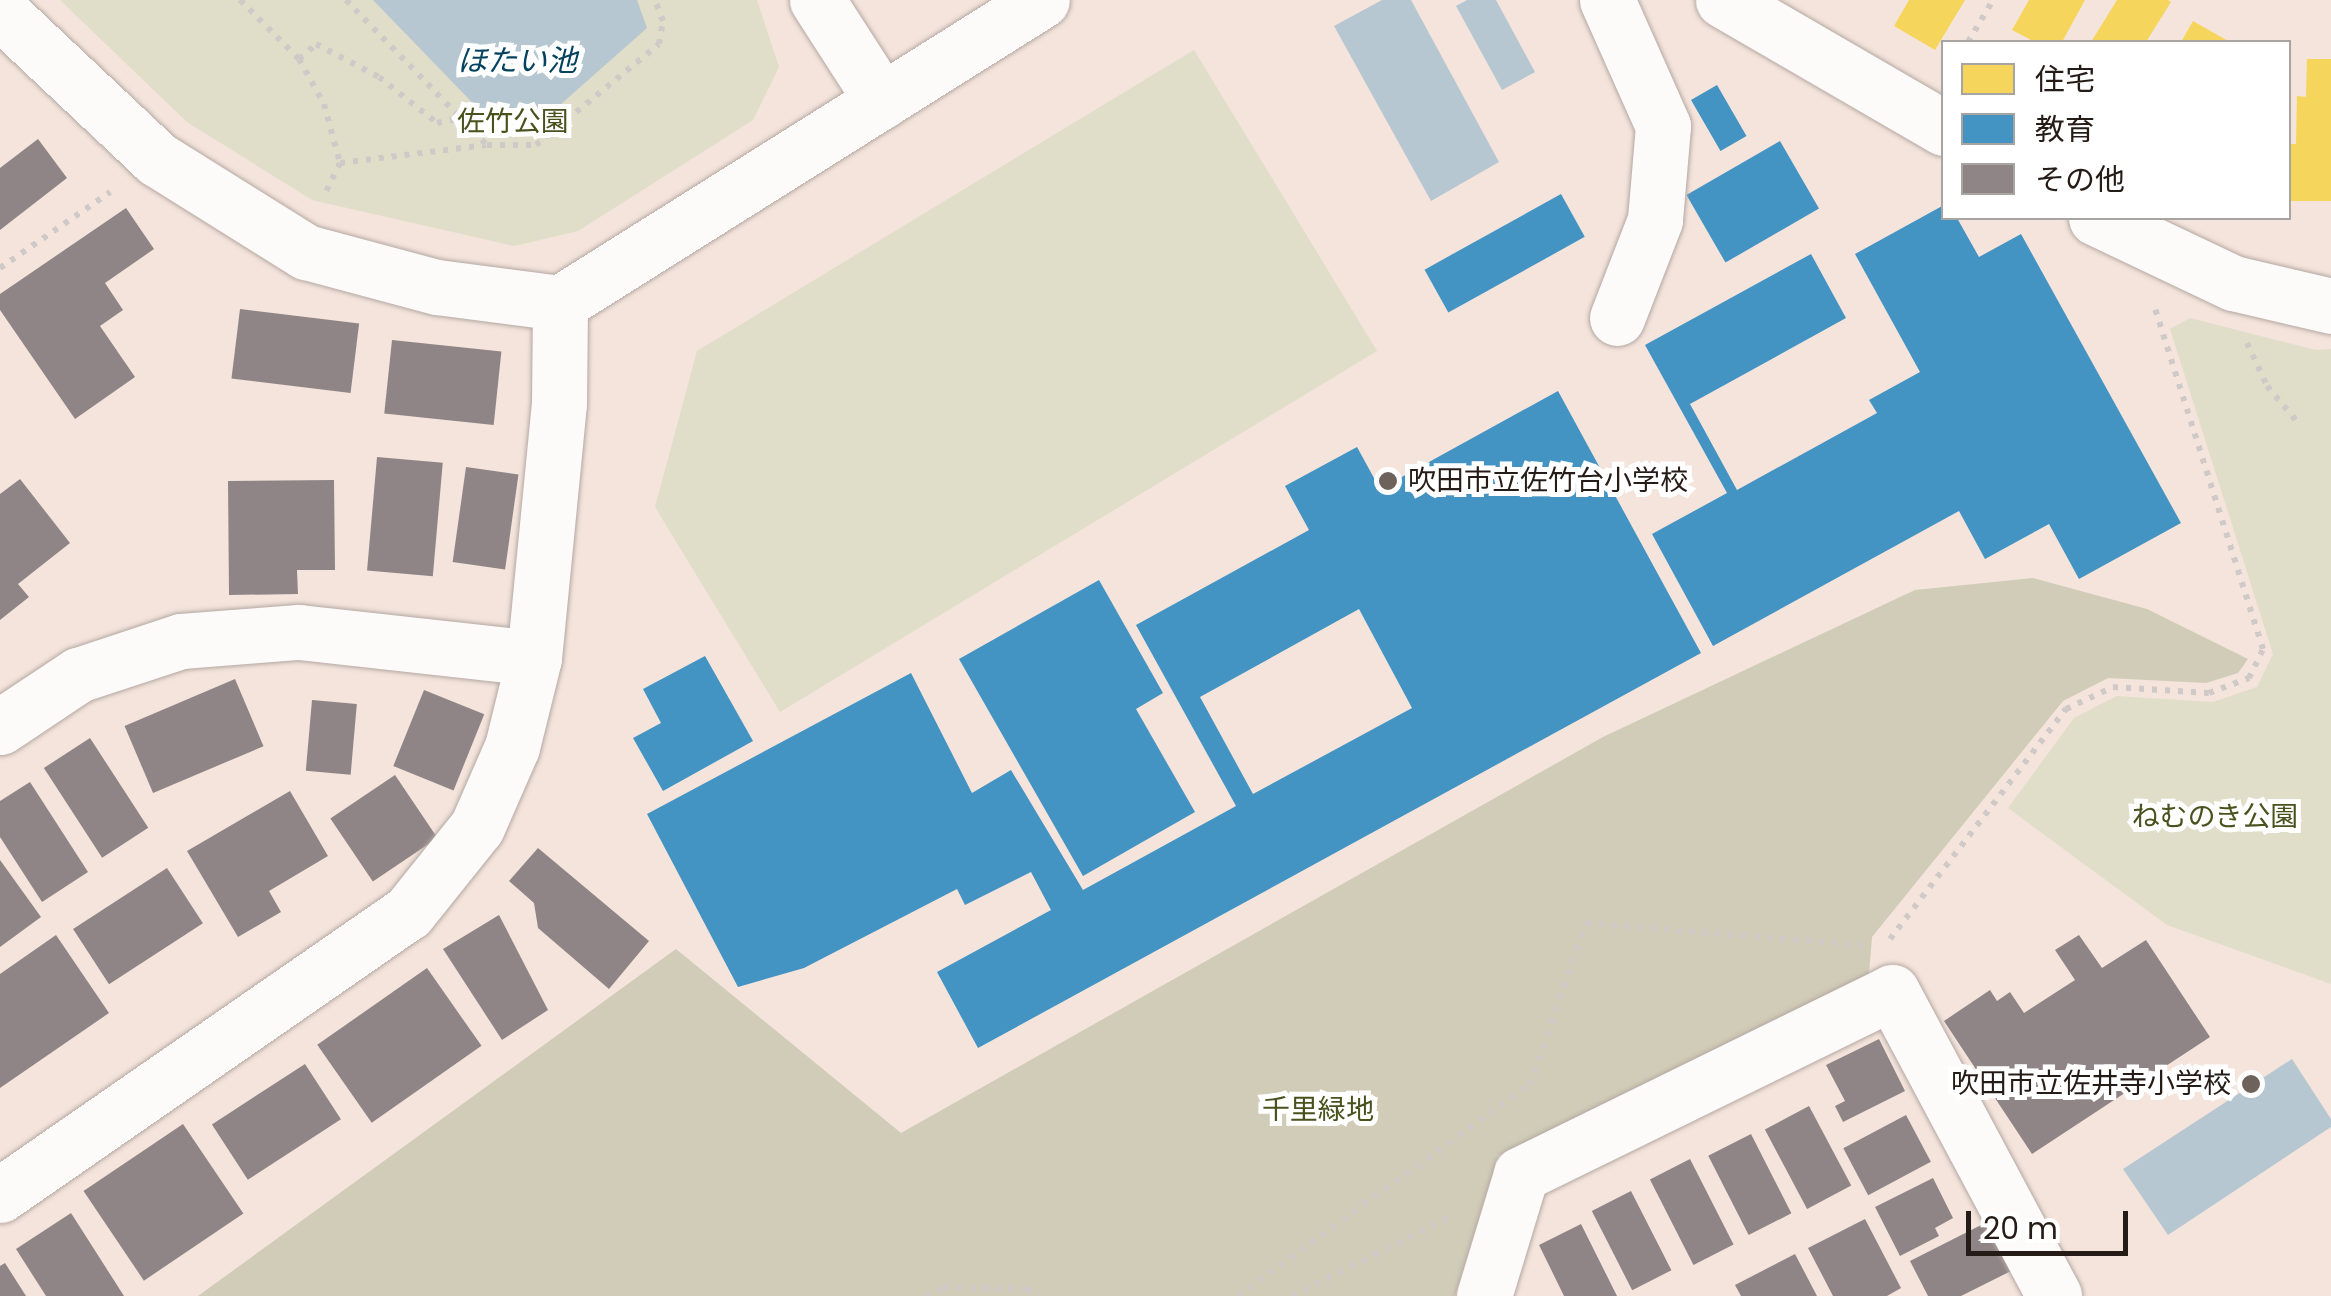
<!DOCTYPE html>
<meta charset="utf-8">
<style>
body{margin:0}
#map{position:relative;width:2331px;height:1296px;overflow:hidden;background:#f4e4dc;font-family:Poppins,"Noto Sans JP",sans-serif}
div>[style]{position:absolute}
.green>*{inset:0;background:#e0ddc8}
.forest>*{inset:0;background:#d0ccb7}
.water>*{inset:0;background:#b6c7d2}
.homes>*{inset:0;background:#f6d55c}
.schools>*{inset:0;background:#4393c3;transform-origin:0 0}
.building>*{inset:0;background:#908586;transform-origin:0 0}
.path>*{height:6px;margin-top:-3px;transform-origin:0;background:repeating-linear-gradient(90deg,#cfcac8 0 5px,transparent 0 13px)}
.roads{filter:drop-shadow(0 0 2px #b4a8a2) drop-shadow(0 0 2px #b4a8a2)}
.minor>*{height:55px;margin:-27.5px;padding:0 27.5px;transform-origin:27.5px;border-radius:27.5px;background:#fdfbfa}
.dots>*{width:28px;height:28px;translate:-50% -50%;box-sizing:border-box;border:5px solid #fff;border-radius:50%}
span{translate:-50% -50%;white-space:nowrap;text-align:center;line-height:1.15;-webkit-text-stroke:10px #fff;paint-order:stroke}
.park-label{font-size:28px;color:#49511d}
.poi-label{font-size:28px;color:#261c17}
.left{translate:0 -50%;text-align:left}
.right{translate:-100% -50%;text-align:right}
.water-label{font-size:30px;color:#04425e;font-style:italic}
.legend{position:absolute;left:1941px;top:40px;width:350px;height:180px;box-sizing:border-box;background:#fff;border:2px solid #a8a4a2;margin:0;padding:12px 18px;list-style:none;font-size:30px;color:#261c17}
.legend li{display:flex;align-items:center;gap:20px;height:50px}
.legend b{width:50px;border:2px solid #a8a4a2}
.scale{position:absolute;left:1966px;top:1211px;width:162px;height:45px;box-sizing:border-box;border:5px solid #261c17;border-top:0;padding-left:12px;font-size:30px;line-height:35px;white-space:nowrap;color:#261c17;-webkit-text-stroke:8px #fff;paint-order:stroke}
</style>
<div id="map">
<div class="green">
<i style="clip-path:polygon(60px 0,757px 0,779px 67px,753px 120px,578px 231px,514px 246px,312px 200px,187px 122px)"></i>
<i style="clip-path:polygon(1194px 50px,1377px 351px,780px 712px,655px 507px,697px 351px)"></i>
<i style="clip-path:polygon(2190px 318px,2316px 350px,2331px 349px,2331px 984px,2167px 925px,2008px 808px,2074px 718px,2117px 696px,2213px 702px,2257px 687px,2273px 654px,2170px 329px)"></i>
</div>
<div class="forest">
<i style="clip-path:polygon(2033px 578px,2147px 609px,2248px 659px,2238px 673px,2206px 683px,2108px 678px,2063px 701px,1872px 937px,1869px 974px,1498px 1156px,1455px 1296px,198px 1296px,676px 949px,901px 1133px,1603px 737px,1915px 590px)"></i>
</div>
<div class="water">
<i style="clip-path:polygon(373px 0,637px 0,647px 28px,535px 127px,494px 125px)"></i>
<i style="clip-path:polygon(1382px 0,1411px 0,1499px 162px,1431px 201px,1334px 26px)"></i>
<i style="clip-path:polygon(1467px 0,1496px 0,1535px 72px,1502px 90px,1456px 6px)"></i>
<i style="clip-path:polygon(2292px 1059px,2331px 1119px,2331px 1127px,2168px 1235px,2123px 1169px)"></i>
</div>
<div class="homes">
<i style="clip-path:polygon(1909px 0,1965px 0,1935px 50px,1894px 26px)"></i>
<i style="clip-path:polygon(2029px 0,2085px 0,2062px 42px,2035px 42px,2012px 30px)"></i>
<i style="clip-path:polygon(2117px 0,2168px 0,2171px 2px,2146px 42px,2091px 42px)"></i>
<i style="clip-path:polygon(2193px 21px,2230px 42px,2181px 42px)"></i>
<i style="clip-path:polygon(2307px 59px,2331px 59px,2331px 201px,2288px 201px,2288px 144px,2296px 144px,2297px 96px,2306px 97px)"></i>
</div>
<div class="schools">
<i style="left:1717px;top:85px;width:59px;height:30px;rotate:60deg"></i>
<i style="left:1780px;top:141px;width:78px;height:108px;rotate:60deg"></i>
<i style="left:1561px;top:194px;width:49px;height:156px;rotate:61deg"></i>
<i style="clip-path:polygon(1944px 205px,1944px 218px,1957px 218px,1979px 257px,2021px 234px,2181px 523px,2079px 579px,2049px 524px,1985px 559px,1959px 511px,1713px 646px,1652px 534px,1727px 493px,1645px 345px,1811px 254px,1846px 318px,1690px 404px,1737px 490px,1877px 413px,1869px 400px,1920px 372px,1855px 254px)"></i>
<i style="clip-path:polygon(evenodd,1558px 391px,1701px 653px,978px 1048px,937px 972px,1051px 910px,1031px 872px,965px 905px,957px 889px,804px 968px,738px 987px,647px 814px,911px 673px,972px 793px,1011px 770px,1083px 890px,1236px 806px,1136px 625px,1309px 530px,1285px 486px,1357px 447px,1380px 489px,1558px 391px,1359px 609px,1412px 708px,1253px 794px,1200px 697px,1359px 609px)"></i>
<i style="clip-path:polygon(1099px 580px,1163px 693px,1136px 709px,1195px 812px,1083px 876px,959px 659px)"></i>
<i style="clip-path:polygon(705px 656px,753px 741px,663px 791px,633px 738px,661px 723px,643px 689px)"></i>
</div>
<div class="building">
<i style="clip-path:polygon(38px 139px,67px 178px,0 230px,0 168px)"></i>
<i style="clip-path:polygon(126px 208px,154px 249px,105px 283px,123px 310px,100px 326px,135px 377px,75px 419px,0 310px,0 294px)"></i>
<i style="left:240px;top:309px;width:120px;height:70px;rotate:7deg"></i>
<i style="left:392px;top:340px;width:110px;height:74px;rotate:6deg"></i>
<i style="left:377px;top:457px;width:66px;height:114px;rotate:5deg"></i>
<i style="left:466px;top:467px;width:53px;height:96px;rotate:8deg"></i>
<i style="clip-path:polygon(20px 479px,70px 543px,18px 584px,29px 597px,0 620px,0 494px)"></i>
<i style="clip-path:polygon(334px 480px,335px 570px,297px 570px,298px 594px,229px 595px,228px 481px)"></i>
<i style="left:235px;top:679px;width:73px;height:120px;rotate:67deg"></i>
<i style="left:424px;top:690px;width:65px;height:82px;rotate:22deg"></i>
<i style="left:312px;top:700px;width:45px;height:71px;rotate:5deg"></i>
<i style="left:90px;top:738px;width:107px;height:55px;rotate:57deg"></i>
<i style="left:395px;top:775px;width:76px;height:78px;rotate:56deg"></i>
<i style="clip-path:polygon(30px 782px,88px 872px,42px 902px,0 837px,0 801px)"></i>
<i style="clip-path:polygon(290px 791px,328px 856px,269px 891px,281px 912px,238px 937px,187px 851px)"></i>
<i style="clip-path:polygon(538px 848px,649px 941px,609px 989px,538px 928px,534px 903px,509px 881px)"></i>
<i style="clip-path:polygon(0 860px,41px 917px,0 947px)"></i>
<i style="left:167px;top:868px;width:66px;height:112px;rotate:57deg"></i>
<i style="clip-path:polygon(499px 915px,548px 1010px,502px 1040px,443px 949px)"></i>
<i style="clip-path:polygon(56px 935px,109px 1013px,0 1088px,0 974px)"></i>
<i style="clip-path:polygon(2079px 935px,2102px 968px,2146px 940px,2210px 1037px,2032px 1154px,1944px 1021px,1990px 990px,1997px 1001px,2010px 992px,2024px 1013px,2075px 980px,2055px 950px)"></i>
<i style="left:427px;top:968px;width:95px;height:134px;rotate:55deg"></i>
<i style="clip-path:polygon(1879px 1039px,1905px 1091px,1843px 1122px,1835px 1106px,1845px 1101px,1826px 1065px)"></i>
<i style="left:305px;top:1064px;width:66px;height:111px;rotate:57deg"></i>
<i style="left:1809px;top:1106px;width:90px;height:50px;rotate:62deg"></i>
<i style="left:1906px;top:1115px;width:53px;height:71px;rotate:62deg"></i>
<i style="left:183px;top:1124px;width:108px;height:120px;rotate:56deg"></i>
<i style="left:1751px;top:1134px;width:89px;height:48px;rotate:63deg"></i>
<i style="left:1690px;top:1159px;width:96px;height:45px;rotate:63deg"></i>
<i style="clip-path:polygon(1933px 1178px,1953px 1218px,1935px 1228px,1939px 1236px,1900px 1256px,1875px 1207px)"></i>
<i style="left:1631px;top:1191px;width:89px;height:44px;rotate:63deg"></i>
<i style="clip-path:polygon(71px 1213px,124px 1296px,46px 1296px,16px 1249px)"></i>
<i style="clip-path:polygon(1865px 1219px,1901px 1288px,1887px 1296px,1833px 1296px,1808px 1248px)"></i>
<i style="clip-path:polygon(1987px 1222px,2011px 1271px,1961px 1296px,1928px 1296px,1910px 1261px)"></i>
<i style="clip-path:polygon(1581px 1224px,1617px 1296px,1564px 1296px,1539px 1245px)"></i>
<i style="clip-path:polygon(1795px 1254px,1817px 1296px,1741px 1296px,1735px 1285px)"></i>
<i style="clip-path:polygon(5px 1263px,26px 1296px,0 1296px,0 1266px)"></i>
</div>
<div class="path">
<i style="left:240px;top:0;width:83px;rotate:45deg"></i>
<i style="left:299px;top:59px;width:51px;rotate:60.9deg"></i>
<i style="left:324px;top:104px;width:61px;rotate:74.8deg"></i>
<i style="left:340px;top:163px;width:39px;rotate:116deg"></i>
<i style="left:346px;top:0;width:202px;rotate:45.8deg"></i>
<i style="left:487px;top:145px;width:49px"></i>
<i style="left:536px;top:145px;width:159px;rotate:-39.4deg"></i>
<i style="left:659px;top:44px;width:23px;rotate:-80deg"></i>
<i style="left:663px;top:21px;width:22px;rotate:-111deg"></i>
<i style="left:1968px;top:42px;width:49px;rotate:-59.2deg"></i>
<i style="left:299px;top:59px;width:23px;rotate:-41deg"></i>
<i style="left:316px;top:44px;width:71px;rotate:27.6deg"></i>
<i style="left:379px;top:77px;width:74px;rotate:38.4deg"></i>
<i style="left:437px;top:123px;width:25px;rotate:-12deg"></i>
<i style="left:340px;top:163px;width:147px;rotate:-7deg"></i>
<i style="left:0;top:268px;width:134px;rotate:-34.6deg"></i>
<i style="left:2247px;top:343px;width:47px;rotate:65.1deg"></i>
<i style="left:2267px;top:386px;width:50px;rotate:49.9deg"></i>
<i style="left:1890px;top:939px;width:290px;rotate:-52.6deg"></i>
<i style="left:2066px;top:709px;width:52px;rotate:-25.1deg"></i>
<i style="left:2113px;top:687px;width:96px;rotate:3.6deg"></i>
<i style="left:2209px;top:693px;width:43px;rotate:-20.6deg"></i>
<i style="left:2249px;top:678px;width:32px;rotate:-64deg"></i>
<i style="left:2263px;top:649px;width:361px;rotate:-107.6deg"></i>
<i style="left:926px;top:1296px;width:20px;rotate:-27deg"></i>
<i style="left:944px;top:1287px;width:83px;rotate:1.4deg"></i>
<i style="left:1027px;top:1289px;width:14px;rotate:30deg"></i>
<i style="left:1237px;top:1296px;width:361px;rotate:-35.8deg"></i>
<i style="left:1530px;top:1085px;width:171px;rotate:-70.9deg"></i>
<i style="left:1586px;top:923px;width:277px;rotate:4.6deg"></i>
<i style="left:1292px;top:1296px;width:178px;rotate:-26.7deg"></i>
</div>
<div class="roads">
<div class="minor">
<i style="left:817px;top:0;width:120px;rotate:57.2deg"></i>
<i style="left:1607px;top:0;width:138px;rotate:66deg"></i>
<i style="left:1663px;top:126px;width:94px;rotate:94.9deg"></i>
<i style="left:1655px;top:220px;width:105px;rotate:111.2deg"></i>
<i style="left:1723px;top:0;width:255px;rotate:30.1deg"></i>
<i style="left:0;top:11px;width:216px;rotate:43.3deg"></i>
<i style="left:157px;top:159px;width:176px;rotate:32deg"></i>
<i style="left:306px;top:252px;width:136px;rotate:15deg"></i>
<i style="left:437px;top:287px;width:124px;rotate:7.4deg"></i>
<i style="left:560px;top:303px;width:569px;rotate:-32.15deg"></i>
<i style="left:2096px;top:218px;width:152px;rotate:25.4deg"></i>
<i style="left:2233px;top:283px;width:101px;rotate:13.2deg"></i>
<i style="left:0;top:727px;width:94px;rotate:-33.7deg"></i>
<i style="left:78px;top:675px;width:108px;rotate:-18.3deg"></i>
<i style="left:181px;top:641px;width:118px;rotate:-4.4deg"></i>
<i style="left:299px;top:632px;width:236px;rotate:6.3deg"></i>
<i style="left:0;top:1195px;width:496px;rotate:-34.7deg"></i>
<i style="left:408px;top:913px;width:110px;rotate:-51.3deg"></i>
<i style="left:477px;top:827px;width:87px;rotate:-66.4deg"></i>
<i style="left:512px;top:747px;width:92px;rotate:-76.1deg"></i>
<i style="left:534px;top:658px;width:256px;rotate:-84.4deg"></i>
<i style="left:559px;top:403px;width:100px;rotate:-89.4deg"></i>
<i style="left:1484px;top:1296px;width:127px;rotate:-73.1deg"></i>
<i style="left:1521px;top:1174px;width:413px;rotate:-26.1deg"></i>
<i style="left:1892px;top:992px;width:344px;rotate:61.9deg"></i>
</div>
</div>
<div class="dots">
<i style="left:1388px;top:481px;background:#6e625c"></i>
<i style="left:2251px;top:1084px;background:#6e625c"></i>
</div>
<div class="park-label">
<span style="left:513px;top:122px">佐竹公園</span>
<span style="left:2215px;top:817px">ねむのき公園</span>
<span style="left:1318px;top:1110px">千里緑地</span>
</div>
<div class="poi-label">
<span class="left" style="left:1408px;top:481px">吹田市立佐竹台小学校</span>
<span class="right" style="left:2231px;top:1084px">吹田市立佐井寺小学校</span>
</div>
<div class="water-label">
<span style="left:517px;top:61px">ほたい池</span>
</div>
<ul class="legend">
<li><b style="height:28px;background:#f6d55c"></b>住宅</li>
<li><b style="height:28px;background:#4393c3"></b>教育</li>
<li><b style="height:28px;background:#908586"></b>その他</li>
</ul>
<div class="scale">20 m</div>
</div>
